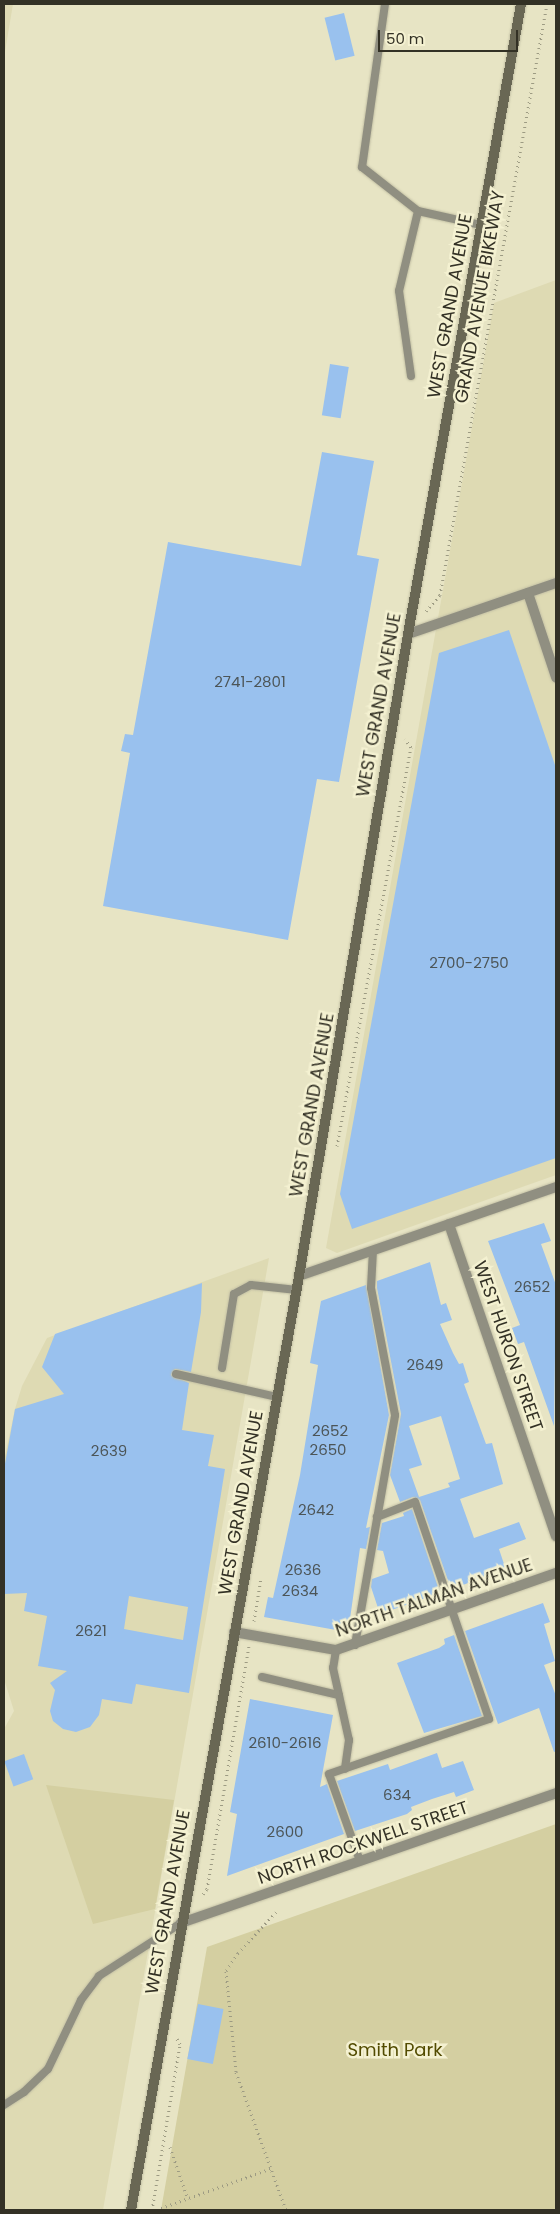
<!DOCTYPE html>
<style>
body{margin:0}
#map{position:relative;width:560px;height:2214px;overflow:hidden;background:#e7e4c4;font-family:Poppins,sans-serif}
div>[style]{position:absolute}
.built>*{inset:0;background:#dedab3}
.green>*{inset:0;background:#d4cfa1}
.building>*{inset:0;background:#99c1ee;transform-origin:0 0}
.path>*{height:3px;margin-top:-1.5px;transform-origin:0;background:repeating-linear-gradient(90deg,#9d9b83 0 1px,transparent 0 5px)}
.roads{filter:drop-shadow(0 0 1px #c3c0a4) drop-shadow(0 0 1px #c3c0a4)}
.service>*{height:8px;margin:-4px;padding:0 4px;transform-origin:4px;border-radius:4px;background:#908f81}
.minor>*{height:10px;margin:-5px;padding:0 5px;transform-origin:5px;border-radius:5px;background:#908f81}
.tertiary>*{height:10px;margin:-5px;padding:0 5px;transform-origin:5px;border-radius:5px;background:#908f81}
.secondary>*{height:10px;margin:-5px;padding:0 5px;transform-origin:5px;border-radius:5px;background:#696754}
span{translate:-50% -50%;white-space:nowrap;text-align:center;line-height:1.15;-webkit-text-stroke:5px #f4f1d1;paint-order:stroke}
.number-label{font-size:15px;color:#4c5557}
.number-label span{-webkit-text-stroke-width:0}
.street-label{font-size:18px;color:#333125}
.park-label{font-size:18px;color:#524b00}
.frame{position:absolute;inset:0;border:5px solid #333125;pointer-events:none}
.scale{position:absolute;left:378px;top:30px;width:140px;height:22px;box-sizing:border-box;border:2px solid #333125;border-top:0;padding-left:6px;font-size:15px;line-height:18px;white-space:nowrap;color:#333125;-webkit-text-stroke:4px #f4f1d1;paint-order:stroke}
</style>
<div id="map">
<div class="built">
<i style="clip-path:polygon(4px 4px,13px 4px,4px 58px)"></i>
<i style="clip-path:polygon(556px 280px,556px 1175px,337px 1253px,326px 1248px,494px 303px)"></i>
<i style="clip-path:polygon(269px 1258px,103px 2210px,4px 2210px,4px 1729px,14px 1711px,4px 1679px,4px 1461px,15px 1409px,22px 1386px,47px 1338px)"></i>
</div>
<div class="green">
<i style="clip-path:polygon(46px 1785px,174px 1800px,155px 1909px,93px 1924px)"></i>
<i style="clip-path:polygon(556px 1824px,556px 2210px,161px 2210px,207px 1947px)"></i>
</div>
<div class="building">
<i style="left:344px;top:13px;width:44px;height:20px;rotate:76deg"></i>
<i style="left:330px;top:364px;width:19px;height:52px;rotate:9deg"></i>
<i style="clip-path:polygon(322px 452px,374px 461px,357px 555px,379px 559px,339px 782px,317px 779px,288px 940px,103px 906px,130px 753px,121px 751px,125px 734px,133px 735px,168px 542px,301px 566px)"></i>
<i style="clip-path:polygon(509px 630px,556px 768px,556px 1158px,352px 1229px,340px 1194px,439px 653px)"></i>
<i style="clip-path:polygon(544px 1223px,551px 1241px,541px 1244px,556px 1285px,554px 1426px,524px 1342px,518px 1344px,512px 1328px,520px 1325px,488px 1241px)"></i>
<i style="clip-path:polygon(evenodd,430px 1262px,441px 1305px,446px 1303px,452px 1320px,440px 1324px,453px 1353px,459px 1364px,463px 1363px,469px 1382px,464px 1384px,486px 1444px,492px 1443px,503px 1484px,460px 1499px,474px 1538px,519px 1522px,526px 1539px,499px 1549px,506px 1570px,451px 1589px,420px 1500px,413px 1497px,400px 1502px,390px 1475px,401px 1414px,377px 1288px,377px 1281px,430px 1262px,441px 1416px,460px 1479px,448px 1483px,450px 1487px,419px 1497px,409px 1469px,422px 1465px,409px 1426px,441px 1416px)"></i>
<i style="clip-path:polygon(evenodd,202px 1283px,201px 1312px,191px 1372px,175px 1369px,171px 1375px,189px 1383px,182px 1430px,214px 1435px,208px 1466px,225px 1469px,189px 1693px,136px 1684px,132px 1704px,102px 1699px,99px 1715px,90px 1727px,76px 1732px,63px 1729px,53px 1721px,50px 1711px,55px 1690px,50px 1683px,67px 1671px,38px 1666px,47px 1616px,24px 1611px,27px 1593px,4px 1594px,4px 1469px,15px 1409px,64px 1394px,42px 1367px,55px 1334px,202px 1283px,129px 1596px,188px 1607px,183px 1640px,124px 1629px,129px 1596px)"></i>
<i style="clip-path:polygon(366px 1285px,389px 1415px,366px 1528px,370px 1527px,366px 1549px,360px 1548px,349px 1626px,336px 1630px,264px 1617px,268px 1597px,273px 1598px,300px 1475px,318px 1365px,310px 1363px,321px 1301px)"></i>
<i style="clip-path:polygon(412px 1509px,440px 1593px,380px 1614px,371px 1587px,372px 1579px,389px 1573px,383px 1551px,377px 1550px,382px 1523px,404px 1516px,403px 1513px)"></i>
<i style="clip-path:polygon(543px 1603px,550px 1622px,544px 1624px,555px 1661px,544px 1665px,556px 1696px,556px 1751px,554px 1752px,539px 1708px,498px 1724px,465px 1631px)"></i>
<i style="clip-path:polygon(454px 1635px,482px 1716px,424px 1733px,397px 1663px,439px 1648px,445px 1644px,444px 1639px)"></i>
<i style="clip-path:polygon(250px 1699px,333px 1715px,320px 1787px,327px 1784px,344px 1834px,227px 1876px,237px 1814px,230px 1812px)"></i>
<i style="clip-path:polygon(437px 1753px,442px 1768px,463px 1761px,474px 1790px,456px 1797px,454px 1792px,432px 1799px,411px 1807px,412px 1810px,407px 1814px,355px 1831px,337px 1781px,388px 1764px,390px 1770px)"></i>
<i style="left:24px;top:1754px;width:27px;height:21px;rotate:70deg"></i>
<i style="left:198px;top:2004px;width:26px;height:56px;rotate:11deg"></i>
</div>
<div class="path">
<i style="left:426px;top:611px;width:21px;rotate:-49deg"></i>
<i style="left:440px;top:595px;width:601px;rotate:-79.74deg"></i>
<i style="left:337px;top:1146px;width:406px;rotate:-79.5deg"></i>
<i style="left:411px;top:747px;width:10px;rotate:-127deg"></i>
<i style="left:254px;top:1621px;width:44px;rotate:-80.8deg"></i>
<i style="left:203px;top:1894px;width:6px;rotate:-51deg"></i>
<i style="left:207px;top:1889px;width:246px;rotate:-80.2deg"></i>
<i style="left:276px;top:1912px;width:56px;rotate:132.8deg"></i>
<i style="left:238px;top:1953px;width:22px;rotate:124deg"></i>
<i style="left:226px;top:1971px;width:101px;rotate:84.3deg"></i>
<i style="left:236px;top:2072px;width:147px;rotate:70.1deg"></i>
<i style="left:170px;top:2147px;width:55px;rotate:70.9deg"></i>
<i style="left:161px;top:2208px;width:118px;rotate:-19.8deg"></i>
<i style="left:152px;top:2210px;width:168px;rotate:-80.4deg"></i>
<i style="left:180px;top:2044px;width:8px;rotate:-120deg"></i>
</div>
<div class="roads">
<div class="service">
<i style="left:385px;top:4px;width:165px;rotate:98deg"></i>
<i style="left:362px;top:167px;width:71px;rotate:38.2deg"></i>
<i style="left:418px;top:211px;width:65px;rotate:12.5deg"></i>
<i style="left:411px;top:376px;width:86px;rotate:-98deg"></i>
<i style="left:399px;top:291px;width:82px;rotate:-76.6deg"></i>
<i style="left:222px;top:1368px;width:75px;rotate:-80.8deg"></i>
<i style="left:234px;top:1294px;width:19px;rotate:-28deg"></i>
<i style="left:251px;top:1285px;width:46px;rotate:6.2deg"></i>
<i style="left:176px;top:1374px;width:104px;rotate:12.8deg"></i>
<i style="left:355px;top:1645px;width:233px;rotate:-80.1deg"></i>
<i style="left:395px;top:1415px;width:129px;rotate:-100.7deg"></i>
<i style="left:371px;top:1288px;width:38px;rotate:-87deg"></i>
<i style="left:336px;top:1650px;width:18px;rotate:99deg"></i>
<i style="left:333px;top:1668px;width:74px;rotate:77.5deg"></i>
<i style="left:349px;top:1740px;width:29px;rotate:98deg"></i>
<i style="left:262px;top:1677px;width:79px;rotate:13.2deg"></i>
<i style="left:360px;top:1861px;width:92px;rotate:-109.6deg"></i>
<i style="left:329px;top:1774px;width:169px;rotate:-19deg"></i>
<i style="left:489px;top:1719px;width:229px;rotate:-108.8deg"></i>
<i style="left:415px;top:1502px;width:41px;rotate:158.5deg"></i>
<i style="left:4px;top:2105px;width:24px;rotate:-33deg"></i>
<i style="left:24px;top:2092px;width:33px;rotate:-44deg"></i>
<i style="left:48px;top:2069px;width:76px;rotate:-64.4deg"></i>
<i style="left:81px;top:2000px;width:30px;rotate:-53deg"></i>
<i style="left:99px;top:1976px;width:98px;rotate:-32.9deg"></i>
</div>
<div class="minor">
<i style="left:528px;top:593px;width:89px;rotate:71.6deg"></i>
<i style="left:449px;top:1224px;width:330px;rotate:71.1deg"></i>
<i style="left:299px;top:1276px;width:272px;rotate:-19.1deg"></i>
<i style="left:234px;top:1632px;width:104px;rotate:10deg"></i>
<i style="left:336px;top:1650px;width:233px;rotate:-19.3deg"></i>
<i style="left:181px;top:1923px;width:397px;rotate:-19.1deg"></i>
</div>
<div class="tertiary">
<i style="left:408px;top:634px;width:157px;rotate:-19deg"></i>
</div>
<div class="secondary">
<i style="left:131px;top:2210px;width:949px;rotate:-79.8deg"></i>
<i style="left:299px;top:1276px;width:651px;rotate:-80.36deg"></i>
<i style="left:408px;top:634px;width:640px;rotate:-79.83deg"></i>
</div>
</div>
<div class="number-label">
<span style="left:250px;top:682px">2741-2801</span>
<span style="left:469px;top:963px">2700-2750</span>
<span style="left:532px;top:1287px">2652</span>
<span style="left:425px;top:1365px">2649</span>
<span style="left:330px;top:1431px">2652</span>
<span style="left:328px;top:1450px">2650</span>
<span style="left:109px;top:1451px">2639</span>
<span style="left:316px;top:1510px">2642</span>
<span style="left:303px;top:1570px">2636</span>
<span style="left:300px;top:1591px">2634</span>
<span style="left:91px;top:1631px">2621</span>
<span style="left:285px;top:1743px">2610-2616</span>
<span style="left:397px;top:1795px">634</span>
<span style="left:285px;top:1832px">2600</span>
</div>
<div class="street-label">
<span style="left:480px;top:297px;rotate:-80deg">GRAND AVENUE BIKEWAY</span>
<span style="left:450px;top:306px;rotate:-80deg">WEST GRAND AVENUE</span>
<span style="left:379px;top:705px;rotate:-80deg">WEST GRAND AVENUE</span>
<span style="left:312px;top:1105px;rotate:-80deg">WEST GRAND AVENUE</span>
<span style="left:508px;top:1346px;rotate:71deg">WEST HURON STREET</span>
<span style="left:241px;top:1503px;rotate:-80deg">WEST GRAND AVENUE</span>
<span style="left:434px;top:1598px;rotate:-19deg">NORTH TALMAN AVENUE</span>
<span style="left:363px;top:1843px;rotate:-19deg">NORTH ROCKWELL STREET</span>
<span style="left:168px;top:1902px;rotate:-80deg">WEST GRAND AVENUE</span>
</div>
<div class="park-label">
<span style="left:395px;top:2050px">Smith Park</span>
</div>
<div class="frame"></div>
<div class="scale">50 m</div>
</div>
